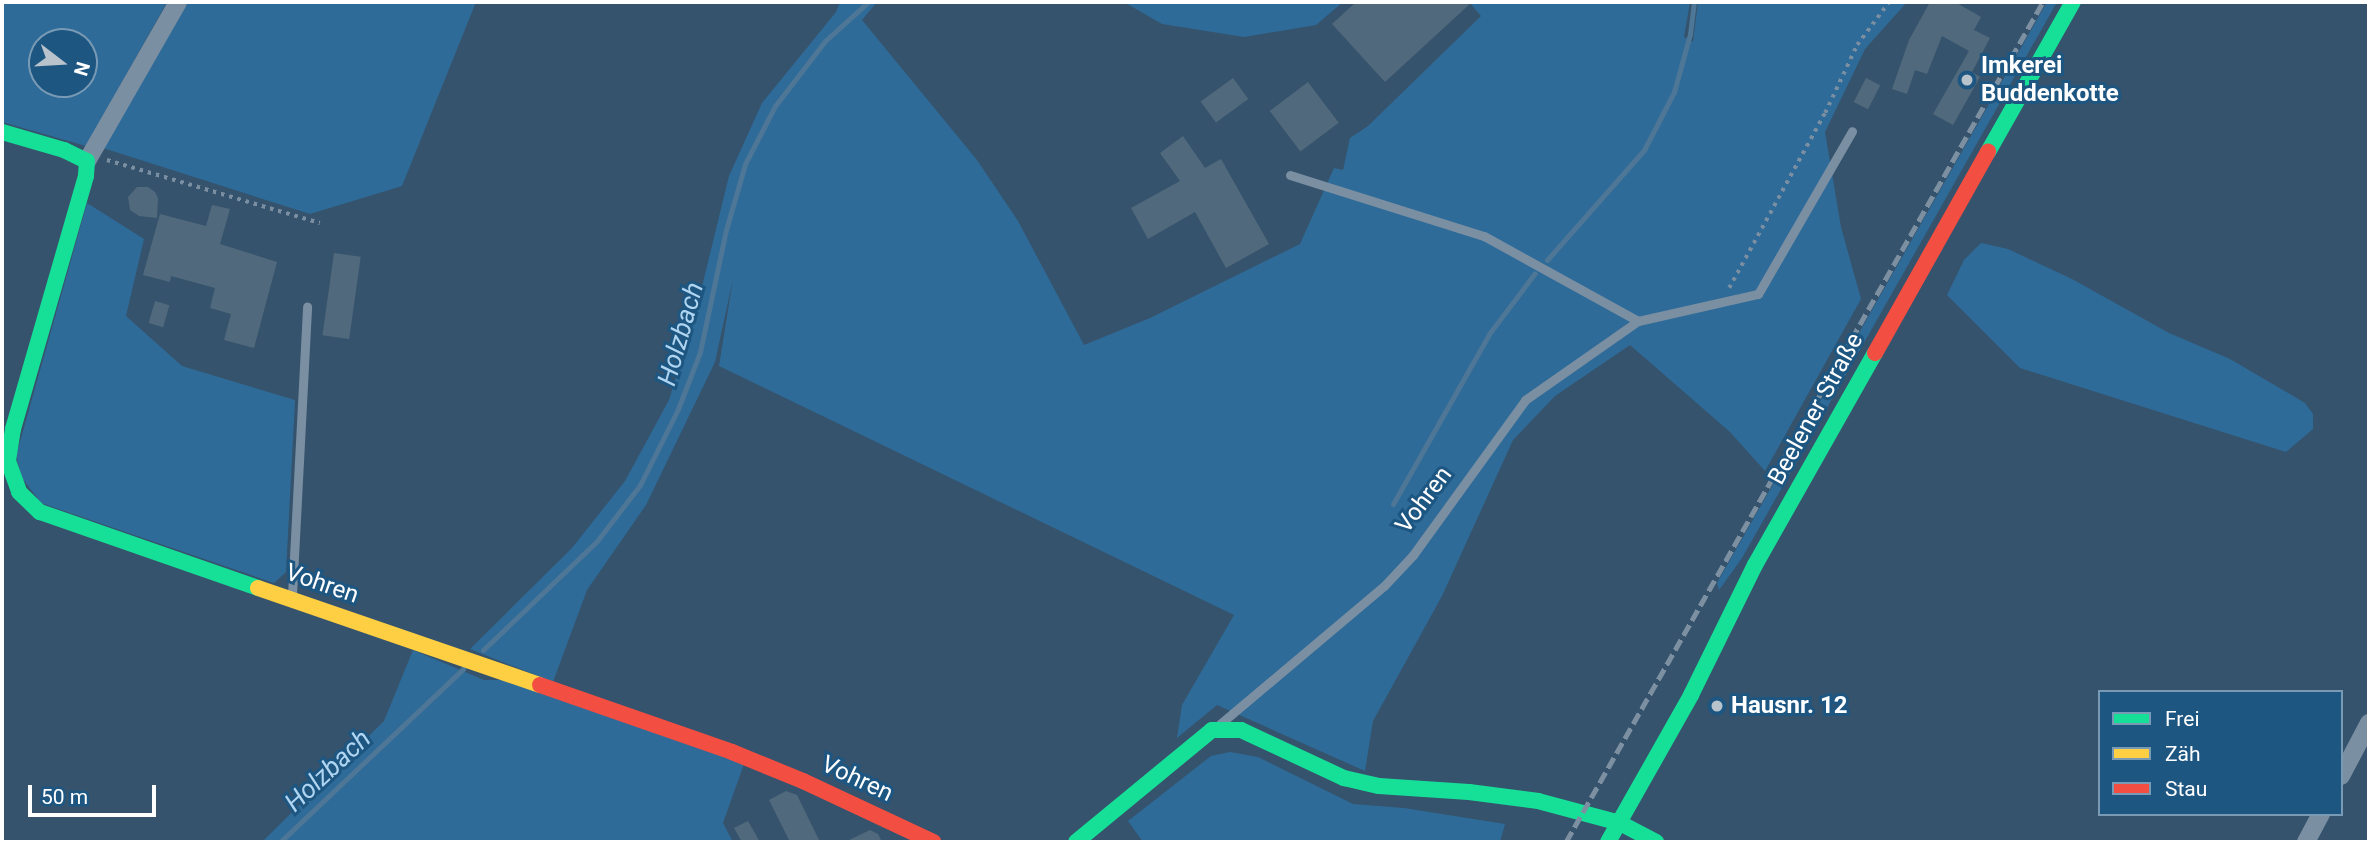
<!DOCTYPE html>
<meta charset="utf-8">
<style>
body{margin:0}
#map{position:relative;width:2371px;height:844px;overflow:hidden;background:#35536c;font-family:Roboto,sans-serif}
div>[style]{position:absolute}
.green>*{inset:0;background:#2f6b98}
.stream>*{height:5px;margin:-2.5px;padding:0 2.5px;transform-origin:2.5px;border-radius:2.5px;background:#4e7696}
.building>*{inset:0;background:#51697c;transform-origin:0 0}
.path>*{height:3.5px;margin-top:-1.75px;transform-origin:0;background:repeating-linear-gradient(90deg,#7b8fa2 0 3.5px,transparent 0 8.5px)}
.lane>*{height:9px;margin:-4.5px;padding:0 4.5px;transform-origin:4.5px;border-radius:4.5px;background:#7b8fa2}
.street>*{height:18px;margin:-9px;padding:0 9px;transform-origin:9px;border-radius:9px;background:#7b8fa2}
.fast>*{height:16px;margin:-8px;padding:0 8px;transform-origin:8px;border-radius:8px;background:#16e098}
.slow>*{height:16px;margin:-8px;padding:0 8px;transform-origin:8px;border-radius:8px;background:#ffcf43}
.jam>*{height:16px;margin:-8px;padding:0 8px;transform-origin:8px;border-radius:8px;background:#f24e42}
.rail>*{height:5px;margin-top:-2.5px;transform-origin:0;background:repeating-linear-gradient(90deg,#7c90a2 0 12px,transparent 0 17px)}
.dots>*{width:19px;height:19px;translate:-50% -50%;box-sizing:border-box;border:4px solid #1e5682;border-radius:50%}
span{translate:-50% -50%;white-space:nowrap;text-align:center;line-height:1.15;-webkit-text-stroke:6px #1e5682;paint-order:stroke}
.poi-label{font-size:24px;color:#fff;font-weight:700}
.left{translate:0 -50%;text-align:left}
.street-label{font-size:24px;color:#fff}
.water-label{font-size:26px;color:#b0d5f1;font-style:italic}
.frame{position:absolute;inset:0;border:4px solid #fff;pointer-events:none}
.legend{position:absolute;left:2098px;top:690px;width:245px;height:126px;box-sizing:border-box;background:#1e5682;border:2px solid #789ab4;margin:0;padding:9px 12px;list-style:none;font-size:21px;color:#fff}
.legend li{display:flex;align-items:center;gap:14px;height:35px}
.legend b{width:35px;border:2px solid #789ab4}
.north{position:absolute;left:28px;top:28px;width:70px;height:70px;box-sizing:border-box;background:#1e5682;border:2px solid #789ab4;border-radius:50%;rotate:107deg;font-size:19px;font-weight:700;line-height:28px;text-align:center;color:#fff}
.north::after{content:'';display:block;margin:auto;width:24px;height:32px;background:#b8c3cc;clip-path:polygon(50% 0,100% 100%,50% 72%,0 100%)}
.scale{position:absolute;left:28px;top:785px;width:128px;height:32px;box-sizing:border-box;border:4px solid #fff;border-top:0;padding-left:9px;font-size:21px;line-height:24px;white-space:nowrap;color:#fff;-webkit-text-stroke:5px #1e5682;paint-order:stroke}
</style>
<div id="map">
<div class="green">
<i style="clip-path:polygon(evenodd,2px 2px,167px 2px,86px 146px,2px 122px,2px 2px,42px 42px,84px 42px,84px 84px,42px 84px,42px 42px)"></i>
<i style="clip-path:polygon(185px 2px,476px 2px,402px 186px,310px 214px,103px 148px)"></i>
<i style="clip-path:polygon(840px 2px,877px 2px,862px 20px,977px 160px,1018px 221px,1084px 345px,1150px 318px,1300px 244px,1334px 168px,1343px 170px,1350px 138px,1368px 126px,1481px 16px,1469px 2px,1690px 2px,1684px 37px,1693px 42px,1698px 2px,1907px 2px,1865px 49px,1825px 132px,1841px 227px,1861px 299px,1765px 471px,1730px 432px,1630px 345px,1555px 396px,1513px 440px,1442px 596px,1373px 721px,1365px 771px,1217px 705px,1177px 738px,1182px 705px,1234px 615px,719px 366px,733px 279px,715px 362px,646px 505px,587px 590px,553px 682px,470px 649px,572px 548px,625px 481px,669px 400px,696px 311px,729px 176px,762px 103px,836px 12px)"></i>
<i style="clip-path:polygon(1124px 2px,1343px 2px,1316px 25px,1244px 37px,1162px 24px)"></i>
<i style="clip-path:polygon(2047px 2px,2057px 2px,1742px 558px,1719px 590px,1717px 583px)"></i>
<i style="clip-path:polygon(87px 203px,144px 239px,126px 316px,182px 366px,295px 400px,286px 572px,274px 583px,41px 503px,22px 478px,16px 456px)"></i>
<i style="clip-path:polygon(1981px 243px,2008px 249px,2072px 279px,2169px 333px,2230px 359px,2305px 403px,2313px 414px,2313px 429px,2286px 452px,2020px 368px,1947px 295px,1964px 260px)"></i>
<i style="clip-path:polygon(413px 650px,484px 680px,504px 680px,744px 764px,723px 823px,733px 842px,262px 842px,384px 721px)"></i>
<i style="clip-path:polygon(1230px 752px,1258px 757px,1353px 804px,1404px 808px,1505px 824px,1500px 842px,1143px 842px,1128px 821px,1211px 756px)"></i>
</div>
<div class="stream">
<i style="left:1547px;top:260px;width:147px;rotate:-48.6deg"></i>
<i style="left:1644px;top:150px;width:65px;rotate:-62.7deg"></i>
<i style="left:1674px;top:92px;width:60px;rotate:-74.6deg"></i>
<i style="left:1690px;top:34px;width:32px;rotate:-83deg"></i>
<i style="left:1393px;top:504px;width:195px;rotate:-60.5deg"></i>
<i style="left:1489px;top:334px;width:76px;rotate:-53deg"></i>
<i style="left:483px;top:650px;width:158px;rotate:-43.7deg"></i>
<i style="left:597px;top:541px;width:71px;rotate:-52.5deg"></i>
<i style="left:640px;top:485px;width:85px;rotate:-63.4deg"></i>
<i style="left:678px;top:409px;width:61px;rotate:-68.9deg"></i>
<i style="left:700px;top:352px;width:125px;rotate:-78deg"></i>
<i style="left:726px;top:230px;width:69px;rotate:-73.9deg"></i>
<i style="left:745px;top:164px;width:65px;rotate:-62.7deg"></i>
<i style="left:775px;top:106px;width:82px;rotate:-52.4deg"></i>
<i style="left:825px;top:41px;width:58px;rotate:-42.2deg"></i>
<i style="left:280px;top:842px;width:252px;rotate:-43.4deg"></i>
</div>
<div class="building">
<i style="clip-path:polygon(1356px 2px,1472px 2px,1385px 82px,1332px 24px)"></i>
<i style="clip-path:polygon(1930px 2px,1955px 2px,1981px 17px,1974px 30px,1990px 38px,1972px 72px,1980px 77px,1953px 125px,1933px 114px,1969px 51px,1942px 36px,1927px 74px,1915px 70px,1907px 94px,1892px 89px,1909px 40px)"></i>
<i style="left:1233px;top:78px;width:26px;height:40px;rotate:54deg"></i>
<i style="left:1866px;top:78px;width:16px;height:27px;rotate:27deg"></i>
<i style="left:1308px;top:82px;width:51px;height:48px;rotate:53deg"></i>
<i style="clip-path:polygon(1183px 136px,1205px 168px,1221px 159px,1269px 244px,1226px 268px,1195px 212px,1148px 239px,1131px 208px,1180px 181px,1160px 153px)"></i>
<i style="clip-path:polygon(137px 187px,148px 187px,155px 192px,158px 198px,157px 218px,139px 216px,130px 210px,128px 197px)"></i>
<i style="clip-path:polygon(212px 205px,230px 209px,220px 244px,277px 262px,254px 348px,224px 340px,231px 314px,210px 308px,215px 288px,171px 276px,170px 282px,143px 275px,160px 214px,206px 226px)"></i>
<i style="left:334px;top:253px;width:27px;height:83px;rotate:8deg"></i>
<i style="left:155px;top:301px;width:15px;height:23px;rotate:16deg"></i>
<i style="clip-path:polygon(786px 791px,797px 795px,820px 842px,790px 842px,769px 800px)"></i>
<i style="clip-path:polygon(748px 821px,760px 842px,742px 842px,734px 828px)"></i>
<i style="clip-path:polygon(870px 830px,878px 834px,882px 842px,845px 842px)"></i>
</div>
<div class="path">
<i style="left:107px;top:160px;width:222px;rotate:16.5deg"></i>
<i style="left:1729px;top:288px;width:200px;rotate:-61.3deg"></i>
<i style="left:1825px;top:113px;width:75px;rotate:-64.8deg"></i>
<i style="left:1857px;top:45px;width:54px;rotate:-53.3deg"></i>
</div>
<div class="lane">
<i style="left:1290px;top:175px;width:203px;rotate:17.5deg"></i>
<i style="left:1484px;top:236px;width:176px;rotate:28.9deg"></i>
<i style="left:1638px;top:321px;width:123px;rotate:-12.7deg"></i>
<i style="left:1758px;top:294px;width:188px;rotate:-60deg"></i>
<i style="left:292px;top:595px;width:289px;rotate:-87deg"></i>
<i style="left:1220px;top:724px;width:214px;rotate:-40.1deg"></i>
<i style="left:1384px;top:586px;width:42px;rotate:-46.9deg"></i>
<i style="left:1413px;top:555px;width:191px;rotate:-54.1deg"></i>
<i style="left:1525px;top:400px;width:138px;rotate:-35deg"></i>
</div>
<div class="street">
<i style="left:87px;top:161px;width:183px;rotate:-60.2deg"></i>
<i style="left:2341px;top:776px;width:60px;rotate:-62.2deg"></i>
<i style="left:2306px;top:842px;width:32px;rotate:-62deg"></i>
</div>
<div class="fast">
<i style="left:2px;top:132px;width:65px;rotate:16.2deg"></i>
<i style="left:64px;top:150px;width:25px;rotate:26deg"></i>
<i style="left:87px;top:161px;width:15px;rotate:94deg"></i>
<i style="left:86px;top:176px;width:263px;rotate:106.1deg"></i>
<i style="left:13px;top:429px;width:32px;rotate:99deg"></i>
<i style="left:8px;top:461px;width:33px;rotate:70deg"></i>
<i style="left:19px;top:492px;width:29px;rotate:44deg"></i>
<i style="left:40px;top:512px;width:231px;rotate:19.2deg"></i>
<i style="left:1988px;top:152px;width:172px;rotate:-60.5deg"></i>
<i style="left:1076px;top:842px;width:176px;rotate:-39.5deg"></i>
<i style="left:1212px;top:730px;width:29px"></i>
<i style="left:1241px;top:730px;width:114px;rotate:25deg"></i>
<i style="left:1344px;top:778px;width:36px;rotate:13deg"></i>
<i style="left:1379px;top:786px;width:90px;rotate:3.8deg"></i>
<i style="left:1469px;top:792px;width:70px;rotate:7.4deg"></i>
<i style="left:1538px;top:801px;width:85px;rotate:15deg"></i>
<i style="left:1620px;top:823px;width:41px;rotate:27.8deg"></i>
<i style="left:1608px;top:842px;width:169px;rotate:-60.5deg"></i>
<i style="left:1691px;top:695px;width:145px;rotate:-63.8deg"></i>
<i style="left:1755px;top:565px;width:244px;rotate:-60.5deg"></i>
</div>
<div class="slow">
<i style="left:258px;top:588px;width:298px;rotate:19deg"></i>
</div>
<div class="jam">
<i style="left:1875px;top:353px;width:231px;rotate:-60.7deg"></i>
<i style="left:540px;top:685px;width:203px;rotate:19.2deg"></i>
<i style="left:732px;top:752px;width:77px;rotate:22.2deg"></i>
<i style="left:803px;top:781px;width:144px;rotate:25.1deg"></i>
</div>
<div class="rail">
<i style="left:1566px;top:842px;width:966px;rotate:-60.41deg"></i>
</div>
<div class="dots">
<i style="left:1967px;top:80px;background:#b8c3cc"></i>
<i style="left:1717px;top:706px;background:#b8c3cc"></i>
</div>
<div class="poi-label">
<span class="left" style="left:1981px;top:80px">Imkerei<br>Buddenkotte</span>
<span class="left" style="left:1731px;top:706px">Hausnr. 12</span>
</div>
<div class="street-label">
<span style="left:1816px;top:409px;rotate:-61deg">Beelener Straße</span>
<span style="left:1424px;top:500px;rotate:-53deg">Vohren</span>
<span style="left:322px;top:584px;rotate:19deg">Vohren</span>
<span style="left:857px;top:779px;rotate:25deg">Vohren</span>
</div>
<div class="water-label">
<span style="left:681px;top:334px;rotate:-74deg">Holzbach</span>
<span style="left:328px;top:771px;rotate:-43deg">Holzbach</span>
</div>
<div class="frame"></div>
<ul class="legend">
<li><b style="height:9px;background:#16e098"></b>Frei</li>
<li><b style="height:9px;background:#ffcf43"></b>Zäh</li>
<li><b style="height:9px;background:#f24e42"></b>Stau</li>
</ul>
<div class="north">N</div>
<div class="scale">50 m</div>
</div>
